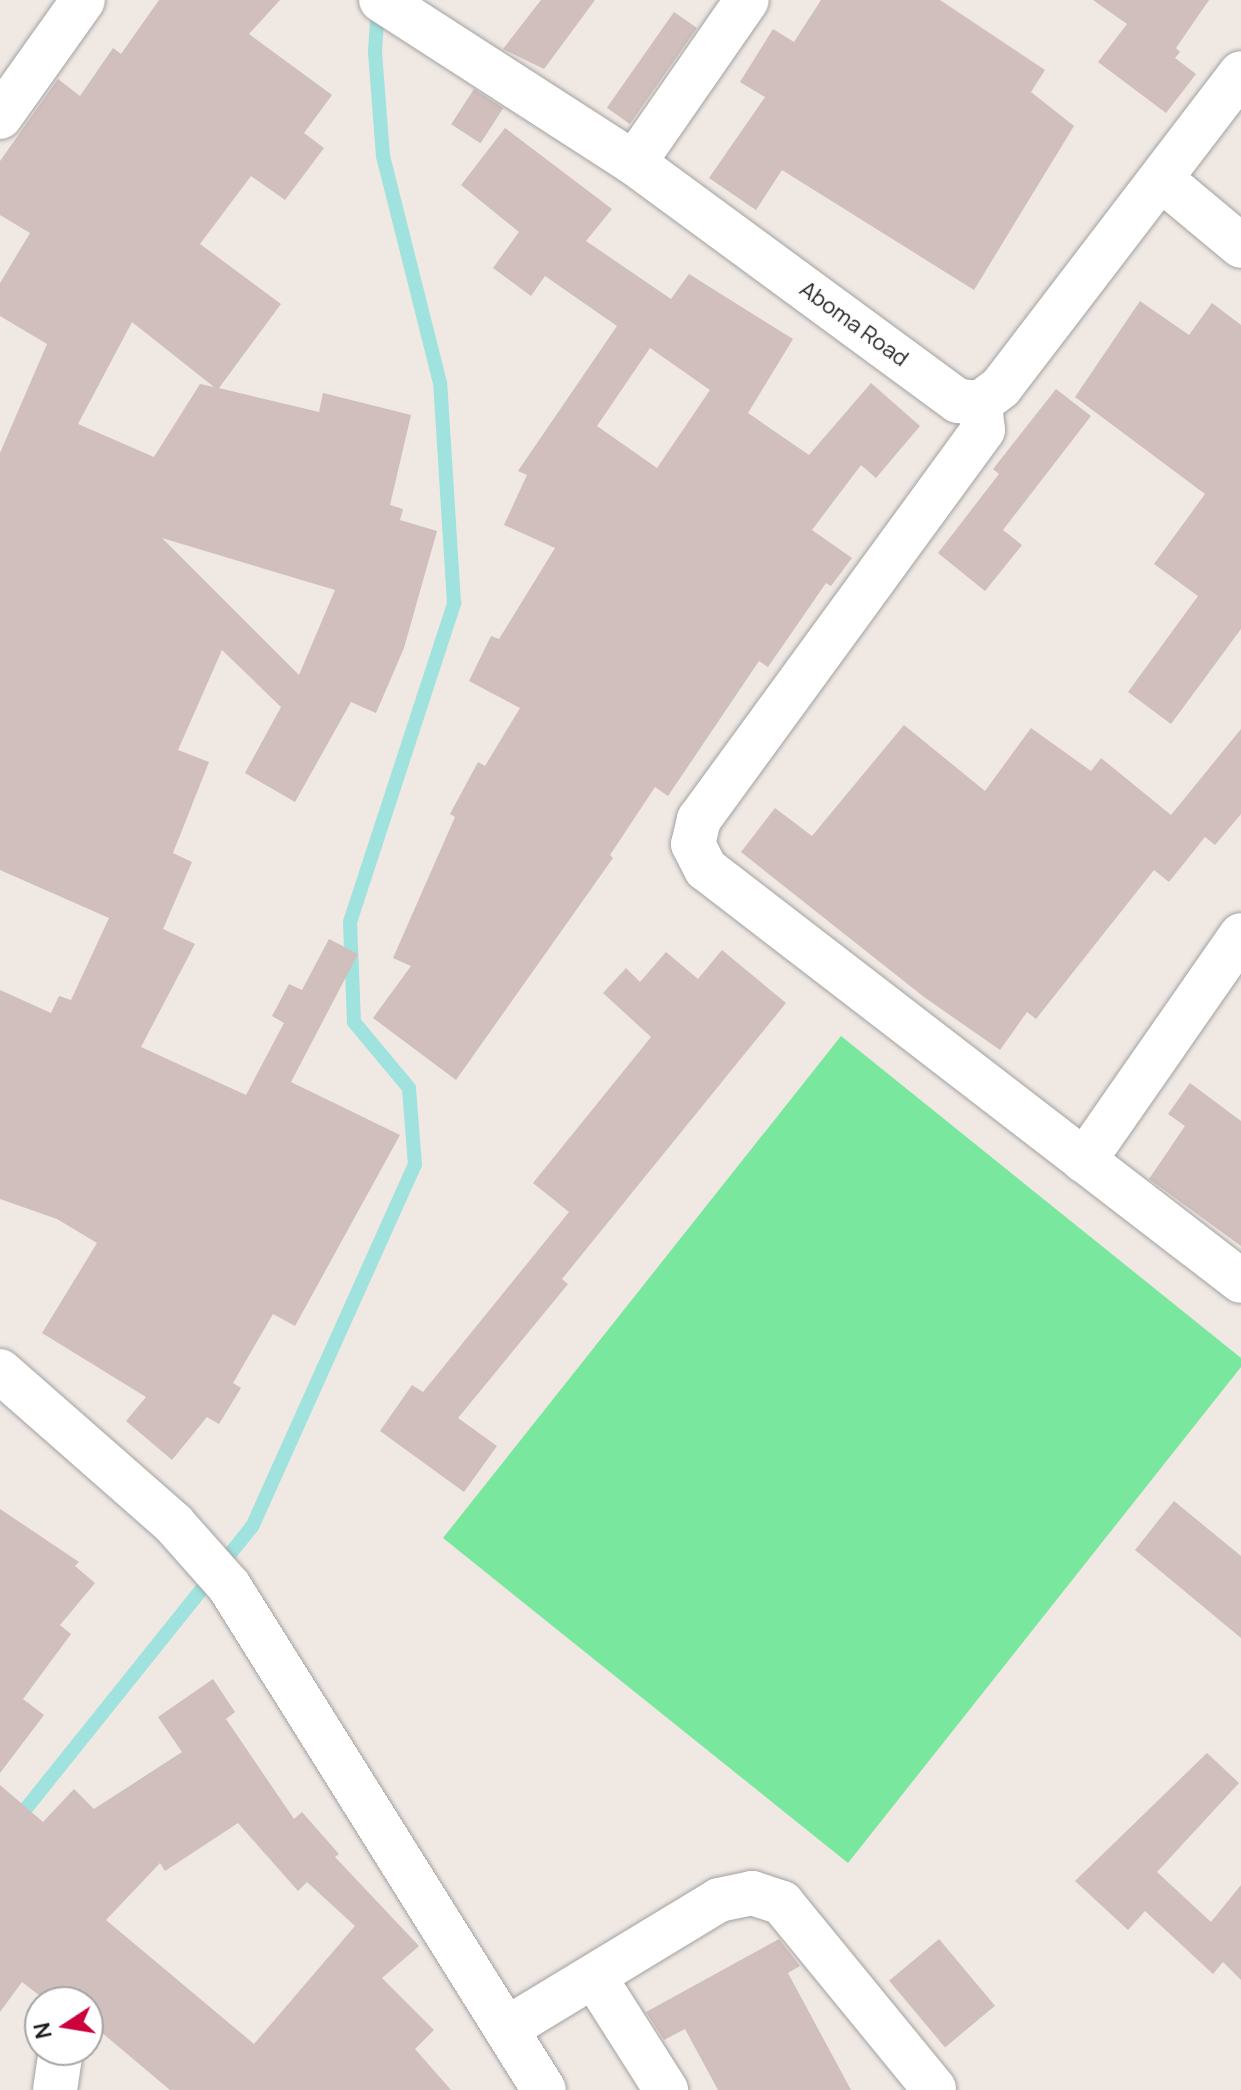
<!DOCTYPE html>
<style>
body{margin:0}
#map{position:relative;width:1241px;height:2090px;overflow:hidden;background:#f0e8e3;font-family:Manrope,sans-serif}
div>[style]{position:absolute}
.pitch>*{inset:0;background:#79e79d}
.stream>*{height:14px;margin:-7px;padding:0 7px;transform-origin:7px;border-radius:7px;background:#9fe2de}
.building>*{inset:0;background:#d0bfbc;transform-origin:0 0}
.roads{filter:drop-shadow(0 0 2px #a2a2a2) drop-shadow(0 0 2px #a2a2a2)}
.minor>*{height:44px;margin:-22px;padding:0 22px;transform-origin:22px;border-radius:22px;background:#fff}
span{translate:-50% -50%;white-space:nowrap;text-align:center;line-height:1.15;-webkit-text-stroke:8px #fff;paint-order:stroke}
.street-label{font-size:22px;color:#1e1e1e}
.north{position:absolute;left:24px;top:1986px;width:80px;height:80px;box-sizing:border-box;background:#fff;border:2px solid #a5a5a5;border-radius:50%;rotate:258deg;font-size:22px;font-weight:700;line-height:32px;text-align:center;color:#1e1e1e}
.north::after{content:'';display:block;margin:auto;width:28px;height:36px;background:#cc003a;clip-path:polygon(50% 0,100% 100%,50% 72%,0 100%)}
</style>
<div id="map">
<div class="pitch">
<i style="clip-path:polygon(841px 1036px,1241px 1358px,1241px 1367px,848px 1863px,443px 1538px)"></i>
</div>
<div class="stream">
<i style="left:0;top:1841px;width:403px;rotate:-51.3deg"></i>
<i style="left:252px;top:1527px;width:397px;rotate:-65.8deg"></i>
<i style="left:415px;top:1165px;width:77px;rotate:-94.5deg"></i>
<i style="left:409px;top:1088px;width:86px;rotate:-129.8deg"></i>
<i style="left:354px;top:1022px;width:100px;rotate:-92.3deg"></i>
<i style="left:350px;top:922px;width:336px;rotate:-71.9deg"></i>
<i style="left:454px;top:603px;width:220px;rotate:-93.6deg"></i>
<i style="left:440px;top:383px;width:234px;rotate:-104.1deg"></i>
<i style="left:383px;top:156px;width:105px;rotate:-94.4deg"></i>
<i style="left:375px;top:51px;width:45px;rotate:-86.2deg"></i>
</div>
<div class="building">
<i style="clip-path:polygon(evenodd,159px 0,280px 0,249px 34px,332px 95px,304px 133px,324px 148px,285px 200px,251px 176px,200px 244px,281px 304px,219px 388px,319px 412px,323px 393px,411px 415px,390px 505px,403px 509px,400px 520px,437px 531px,404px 648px,376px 713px,351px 702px,295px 802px,245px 773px,281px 707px,222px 650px,178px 750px,209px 762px,173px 853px,192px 862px,163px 929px,195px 944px,141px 1047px,246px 1095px,284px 1023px,272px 1016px,289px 984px,302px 990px,329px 939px,358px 954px,291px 1082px,400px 1135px,295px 1326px,273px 1314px,233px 1383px,241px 1388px,219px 1424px,207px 1417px,172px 1460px,126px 1421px,146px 1397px,42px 1333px,97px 1243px,57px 1219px,0 1199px,0 990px,51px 1013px,59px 996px,71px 1000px,109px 918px,0 870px,0 453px,47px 344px,0 316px,0 283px,30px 233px,0 215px,0 161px,58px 79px,80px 96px,113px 48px,121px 54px,159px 0,132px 322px,214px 387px,200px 384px,154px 457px,78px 424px,132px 322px,159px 0,162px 538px,335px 590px,299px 675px,162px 538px)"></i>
<i style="clip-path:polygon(541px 0,595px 0,544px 69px,503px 49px)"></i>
<i style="clip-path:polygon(821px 0,940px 0,1045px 70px,1031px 92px,1074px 126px,974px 290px,782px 170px,756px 210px,709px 178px,765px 97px,740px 82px,773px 29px,794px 42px)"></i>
<i style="clip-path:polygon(1093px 0,1209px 0,1176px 48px,1180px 52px,1175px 58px,1196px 74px,1166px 113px,1098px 62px,1127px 24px)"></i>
<i style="left:674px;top:12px;width:28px;height:117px;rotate:35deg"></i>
<i style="left:474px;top:89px;width:35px;height:42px;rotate:33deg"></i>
<i style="clip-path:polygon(evenodd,505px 128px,612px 209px,586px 241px,671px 299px,689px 274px,793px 339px,748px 413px,809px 455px,871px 383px,920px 426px,876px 478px,861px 465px,812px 530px,852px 558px,831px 586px,826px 583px,768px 667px,759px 661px,668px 796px,655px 787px,610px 855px,613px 858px,456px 1080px,373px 1018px,411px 966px,393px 958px,455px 817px,450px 814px,478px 762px,485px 766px,520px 708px,469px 681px,491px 636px,499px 639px,555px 548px,504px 525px,527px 475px,518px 471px,617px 326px,545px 276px,531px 296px,493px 268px,519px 232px,461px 185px,505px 128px,650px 348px,710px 390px,657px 468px,597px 426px,650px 348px)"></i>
<i style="clip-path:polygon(1140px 301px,1189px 335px,1212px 303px,1241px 325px,1241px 629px,1171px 724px,1128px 692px,1198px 596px,1154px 564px,1205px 494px,1075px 397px)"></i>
<i style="clip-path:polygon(1056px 389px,1091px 416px,1003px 530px,1022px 545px,985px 591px,938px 553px,999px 474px,993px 469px)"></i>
<i style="clip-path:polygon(904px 725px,985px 791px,1031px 728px,1091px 771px,1101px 758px,1171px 815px,1241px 729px,1241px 814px,1215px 845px,1205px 837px,1169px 882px,1154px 870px,1036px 1019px,1027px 1012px,1000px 1050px,924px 997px,741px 852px,775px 808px,812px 836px)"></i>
<i style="clip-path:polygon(722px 950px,786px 1003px,562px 1279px,568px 1284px,458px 1418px,497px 1446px,464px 1492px,380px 1431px,412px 1385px,423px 1392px,569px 1212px,533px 1183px,651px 1037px,603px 993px,626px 968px,640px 982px,666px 952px,698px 979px)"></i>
<i style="clip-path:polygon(1190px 1083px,1241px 1121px,1241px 1246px,1149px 1179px,1185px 1126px,1168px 1114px)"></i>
<i style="clip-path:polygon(1174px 1501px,1241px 1556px,1241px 1638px,1135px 1550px)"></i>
<i style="clip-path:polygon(0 1509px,79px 1562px,75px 1566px,95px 1583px,60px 1625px,71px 1634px,23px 1699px,44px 1715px,0 1773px)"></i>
<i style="clip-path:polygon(evenodd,213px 1679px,235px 1712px,226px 1719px,294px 1819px,302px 1812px,339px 1854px,335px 1857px,419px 1946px,382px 1978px,434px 2030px,415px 2049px,451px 2090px,170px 2090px,88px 2021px,88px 2002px,48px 2002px,22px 1982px,0 2012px,0 1785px,43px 1822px,74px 1789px,94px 1809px,182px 1752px,158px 1717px,213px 1679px,238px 1823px,298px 1891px,307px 1882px,355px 1926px,254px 2044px,106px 1920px,160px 1863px,165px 1871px,238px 1823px)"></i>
<i style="clip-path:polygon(1207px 1753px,1239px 1783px,1157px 1872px,1211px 1922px,1241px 1885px,1241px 1980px,1223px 1962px,1213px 1974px,1145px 1911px,1128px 1930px,1075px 1881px)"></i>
<i style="clip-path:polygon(779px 1939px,800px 1966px,788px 1973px,851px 2090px,718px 2090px,685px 2029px,664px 2040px,646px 2012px)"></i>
<i style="left:939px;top:1939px;width:87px;height:65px;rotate:50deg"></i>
</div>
<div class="roads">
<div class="minor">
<i style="left:381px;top:0;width:301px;rotate:32.8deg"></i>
<i style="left:634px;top:163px;width:402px;rotate:36.3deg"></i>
<i style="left:958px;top:401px;width:22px;rotate:5deg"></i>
<i style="left:980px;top:403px;width:26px;rotate:-37deg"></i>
<i style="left:1001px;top:387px;width:395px;rotate:-52.6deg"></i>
<i style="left:0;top:117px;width:143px;rotate:-54.6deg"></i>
<i style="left:634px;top:163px;width:198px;rotate:-55.3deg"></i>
<i style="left:1161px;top:179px;width:104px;rotate:39.9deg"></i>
<i style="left:980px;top:403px;width:27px;rotate:84deg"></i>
<i style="left:983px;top:430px;width:482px;rotate:126.1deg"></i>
<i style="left:699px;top:819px;width:26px;rotate:103deg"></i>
<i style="left:693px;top:844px;width:28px;rotate:63deg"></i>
<i style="left:706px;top:869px;width:675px;rotate:37.6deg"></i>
<i style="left:1084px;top:1161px;width:275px;rotate:-55.2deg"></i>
<i style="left:0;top:1371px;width:232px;rotate:41.3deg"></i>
<i style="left:174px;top:1524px;width:83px;rotate:48.4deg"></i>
<i style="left:229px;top:1586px;width:594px;rotate:57.99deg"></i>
<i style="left:595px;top:1978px;width:133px;rotate:57.6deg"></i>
<i style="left:506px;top:2029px;width:249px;rotate:-31.2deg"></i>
<i style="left:719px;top:1900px;width:34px;rotate:-12deg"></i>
<i style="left:752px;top:1893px;width:32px;rotate:18deg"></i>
<i style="left:782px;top:1903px;width:240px;rotate:50.7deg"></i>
<i style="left:55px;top:2090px;width:40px;rotate:-81.5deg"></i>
</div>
</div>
<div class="street-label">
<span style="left:854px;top:324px;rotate:36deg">Aboma Road</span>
</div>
<div class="north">N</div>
</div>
